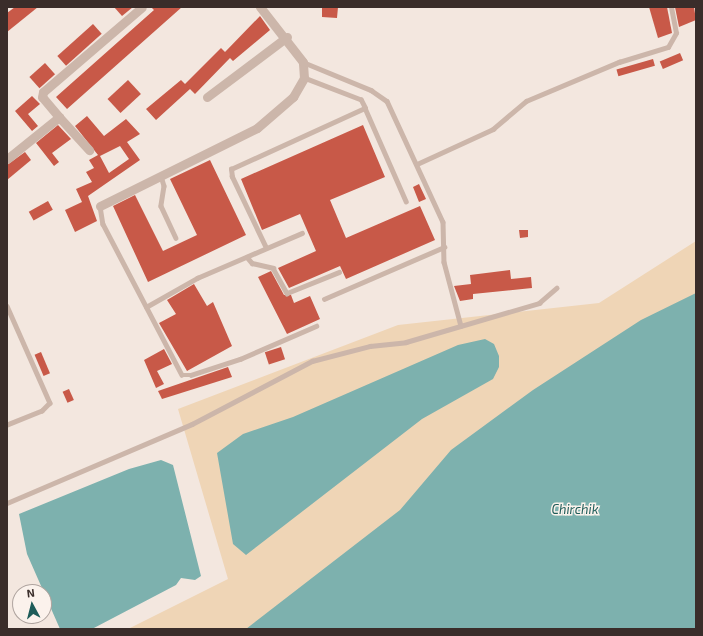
<!DOCTYPE html>
<style>
body{margin:0}
#map{position:relative;width:703px;height:636px;overflow:hidden;background:#f3e7df;font-family:"Exo 2",sans-serif}
div>[style]{position:absolute}
.sand>*{inset:0;background:#efd5b6}
.water>*{inset:0;background:#7db1ae}
.building>*{inset:0;background:#c85948;transform-origin:0 0}
.lane>*{height:4.5px;margin:-2.25px;padding:0 2.25px;transform-origin:2.25px;border-radius:2.25px;background:#ccb6aa}
.street>*{height:9px;margin:-4.5px;padding:0 4.5px;transform-origin:4.5px;border-radius:4.5px;background:#ccb6aa}
span{translate:-50% -50%;white-space:nowrap;text-align:center;line-height:1.15;-webkit-text-stroke:3px #fbf2ec;paint-order:stroke}
.water-label{font-size:13px;color:#1e5c59;font-style:italic}
.frame{position:absolute;inset:0;border:8px solid #3a2d2a;pointer-events:none}
.north{position:absolute;left:12px;top:584px;width:40px;height:40px;box-sizing:border-box;background:#fbf2ec;border:1px solid #aea39e;border-radius:50%;rotate:353deg;font-size:11px;font-weight:700;line-height:16px;text-align:center;color:#3a2d2a}
.north::after{content:'';display:block;margin:auto;width:14px;height:18px;background:#1e5c59;clip-path:polygon(50% 0,100% 100%,50% 72%,0 100%)}
</style>
<div id="map">
<div class="sand">
<i style="clip-path:polygon(696px 241px,696px 591px,688px 629px,128px 629px,228px 579px,178px 409px,398px 325px,599px 303px)"></i>
</div>
<div class="water">
<i style="clip-path:polygon(696px 293px,696px 629px,246px 629px,400px 510px,451px 450px,533px 390px,641px 320px)"></i>
<i style="clip-path:polygon(485px 339px,494px 344px,499px 356px,499px 367px,493px 379px,422px 419px,246px 555px,233px 544px,217px 453px,243px 434px,293px 417px,458px 345px)"></i>
<i style="clip-path:polygon(161px 460px,173px 465px,201px 576px,195px 580px,181px 578px,176px 585px,92px 629px,60px 629px,27px 554px,19px 514px,129px 469px)"></i>
</div>
<div class="building">
<i style="clip-path:polygon(15px 7px,38px 7px,7px 32px,7px 13px)"></i>
<i style="clip-path:polygon(114px 7px,133px 7px,122px 16px)"></i>
<i style="clip-path:polygon(151px 7px,182px 7px,67px 109px,56px 97px,154px 10px)"></i>
<i style="clip-path:polygon(322px 7px,338px 7px,337px 18px,322px 17px)"></i>
<i style="clip-path:polygon(649px 7px,667px 7px,672px 33px,658px 38px)"></i>
<i style="clip-path:polygon(675px 7px,694px 7px,696px 20px,679px 27px)"></i>
<i style="clip-path:polygon(260px 16px,270px 30px,233px 61px,230px 58px,195px 94px,190px 89px,156px 120px,146px 109px,181px 80px,185px 84px,221px 48px,225px 52px)"></i>
<i style="left:93px;top:24px;width:13px;height:48px;rotate:48deg"></i>
<i style="left:680px;top:53px;width:8px;height:22px;rotate:67deg"></i>
<i style="left:653px;top:59px;width:7px;height:38px;rotate:74deg"></i>
<i style="left:45px;top:63px;width:15px;height:21px;rotate:48deg"></i>
<i style="left:128px;top:80px;width:19px;height:28px;rotate:47deg"></i>
<i style="clip-path:polygon(32px 96px,40px 104px,28px 114px,38px 126px,32px 131px,15px 111px)"></i>
<i style="clip-path:polygon(evenodd,87px 116px,104px 136px,126px 119px,140px 134px,127px 142px,140px 160px,88px 196px,97px 221px,75px 232px,65px 210px,82px 202px,76px 189px,92px 182px,86px 172px,94px 168px,89px 160px,98px 155px,75px 126px,87px 116px,120px 146px,129px 159px,109px 173px,100px 156px,120px 146px)"></i>
<i style="clip-path:polygon(58px 125px,71px 139px,52px 153px,59px 162px,54px 166px,36px 143px)"></i>
<i style="clip-path:polygon(363px 125px,385px 177px,330px 200px,346px 238px,420px 206px,435px 240px,346px 279px,340px 266px,289px 288px,278px 268px,316px 251px,300px 214px,262px 230px,241px 179px)"></i>
<i style="clip-path:polygon(25px 152px,31px 160px,7px 180px,7px 165px)"></i>
<i style="clip-path:polygon(210px 160px,246px 235px,148px 282px,113px 206px,135px 195px,163px 251px,197px 235px,170px 179px)"></i>
<i style="clip-path:polygon(419px 184px,426px 199px,419px 202px,413px 187px)"></i>
<i style="left:48px;top:201px;width:10px;height:22px;rotate:61deg"></i>
<i style="clip-path:polygon(519px 230px,528px 230px,528px 237px,520px 238px)"></i>
<i style="clip-path:polygon(510px 270px,511px 279px,531px 277px,532px 288px,473px 294px,473px 299px,460px 301px,454px 286px,471px 284px,470px 275px)"></i>
<i style="clip-path:polygon(271px 271px,284px 295px,291px 295px,294px 303px,310px 296px,320px 319px,287px 334px,258px 277px)"></i>
<i style="clip-path:polygon(194px 284px,207px 306px,213px 302px,232px 346px,187px 371px,159px 323px,176px 314px,167px 300px)"></i>
<i style="left:281px;top:347px;width:13px;height:17px;rotate:72deg"></i>
<i style="clip-path:polygon(164px 349px,172px 364px,157px 371px,164px 384px,156px 388px,144px 360px)"></i>
<i style="left:41px;top:352px;width:23px;height:7px;rotate:67deg"></i>
<i style="clip-path:polygon(228px 367px,232px 377px,162px 399px,158px 391px)"></i>
<i style="left:69px;top:389px;width:12px;height:7px;rotate:66deg"></i>
</div>
<div class="lane">
<i style="left:303px;top:62px;width:74px;rotate:22.4deg"></i>
<i style="left:371px;top:90px;width:19px;rotate:35deg"></i>
<i style="left:387px;top:101px;width:133px;rotate:65.2deg"></i>
<i style="left:443px;top:222px;width:40px;rotate:88.6deg"></i>
<i style="left:444px;top:262px;width:66px;rotate:75.1deg"></i>
<i style="left:365px;top:108px;width:102px;rotate:66.2deg"></i>
<i style="left:417px;top:164px;width:84px;rotate:-24.7deg"></i>
<i style="left:493px;top:129px;width:43px;rotate:-40.3deg"></i>
<i style="left:526px;top:101px;width:101px;rotate:-22.8deg"></i>
<i style="left:619px;top:62px;width:51px;rotate:-17deg"></i>
<i style="left:668px;top:47px;width:16px;rotate:-60deg"></i>
<i style="left:676px;top:33px;width:26px;rotate:-101deg"></i>
<i style="left:161px;top:176px;width:10px;rotate:73deg"></i>
<i style="left:164px;top:186px;width:20px;rotate:99deg"></i>
<i style="left:161px;top:206px;width:35px;rotate:65deg"></i>
<i style="left:100px;top:206px;width:18px;rotate:81deg"></i>
<i style="left:103px;top:224px;width:170px;rotate:62.4deg"></i>
<i style="left:182px;top:375px;width:9px"></i>
<i style="left:191px;top:375px;width:52px;rotate:-18.1deg"></i>
<i style="left:240px;top:359px;width:83px;rotate:-23.5deg"></i>
<i style="left:266px;top:248px;width:79px;rotate:-115.6deg"></i>
<i style="left:232px;top:177px;width:8px;rotate:-97deg"></i>
<i style="left:231px;top:169px;width:147px;rotate:-24.5deg"></i>
<i style="left:365px;top:108px;width:9px;rotate:-117deg"></i>
<i style="left:361px;top:100px;width:61px;rotate:-158.9deg"></i>
<i style="left:247px;top:257px;width:8px;rotate:50deg"></i>
<i style="left:252px;top:263px;width:22px;rotate:13deg"></i>
<i style="left:273px;top:268px;width:29px;rotate:61deg"></i>
<i style="left:287px;top:293px;width:56px;rotate:-22deg"></i>
<i style="left:324px;top:299px;width:131px;rotate:-23.4deg"></i>
<i style="left:7px;top:306px;width:106px;rotate:66.1deg"></i>
<i style="left:50px;top:403px;width:11px;rotate:135deg"></i>
<i style="left:42px;top:411px;width:38px;rotate:158deg"></i>
<i style="left:146px;top:307px;width:59px;rotate:-29.6deg"></i>
<i style="left:197px;top:278px;width:114px;rotate:-23.2deg"></i>
<i style="left:7px;top:503px;width:201px;rotate:-23.1deg"></i>
<i style="left:192px;top:424px;width:136px;rotate:-27.7deg"></i>
<i style="left:312px;top:361px;width:60px;rotate:-14.5deg"></i>
<i style="left:370px;top:346px;width:36px;rotate:-6deg"></i>
<i style="left:406px;top:342px;width:139px;rotate:-16.3deg"></i>
<i style="left:539px;top:303px;width:23px;rotate:-41deg"></i>
</div>
<div class="street">
<i style="left:207px;top:97px;width:100px;rotate:-36.9deg"></i>
<i style="left:59px;top:117px;width:45px;rotate:47.7deg"></i>
<i style="left:7px;top:159px;width:67px;rotate:-38.9deg"></i>
<i style="left:59px;top:117px;width:26px;rotate:-130deg"></i>
<i style="left:42px;top:97px;width:5px;rotate:-79deg"></i>
<i style="left:43px;top:92px;width:130px;rotate:-40.6deg"></i>
<i style="left:100px;top:206px;width:175px;rotate:-26.4deg"></i>
<i style="left:257px;top:128px;width:48px;rotate:-40.7deg"></i>
<i style="left:293px;top:97px;width:22px;rotate:-60deg"></i>
<i style="left:304px;top:78px;width:16px;rotate:-94deg"></i>
<i style="left:303px;top:62px;width:70px;rotate:-128deg"></i>
</div>
<div class="water-label">
<span style="left:575px;top:509px">Chirchik</span>
</div>
<div class="frame"></div>
<div class="north">N</div>
</div>
